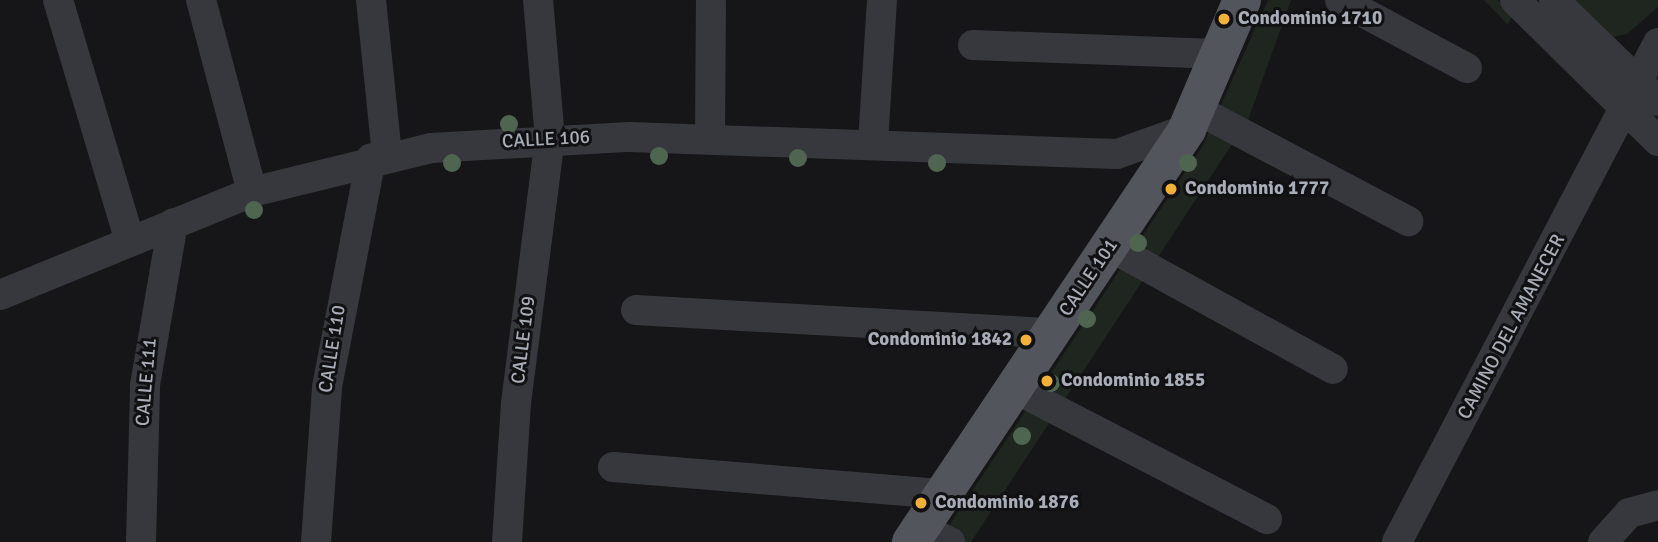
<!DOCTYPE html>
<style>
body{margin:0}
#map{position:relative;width:1658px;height:542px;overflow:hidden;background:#161618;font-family:Signika,sans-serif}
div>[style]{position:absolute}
.green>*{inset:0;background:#1e261f}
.minor>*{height:30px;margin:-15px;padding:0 15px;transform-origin:15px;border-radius:15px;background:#37383d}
.major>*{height:38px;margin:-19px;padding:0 19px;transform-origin:19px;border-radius:19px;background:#53555c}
.trees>*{width:18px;height:18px;margin:-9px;border-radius:50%;background:#506452}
.dots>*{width:19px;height:19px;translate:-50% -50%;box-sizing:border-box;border:4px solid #111113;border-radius:50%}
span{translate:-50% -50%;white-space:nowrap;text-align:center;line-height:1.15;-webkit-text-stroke:6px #111113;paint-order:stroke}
.poi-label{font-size:19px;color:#a8adb8;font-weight:700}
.left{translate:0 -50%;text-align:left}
.right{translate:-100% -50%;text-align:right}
.street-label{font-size:19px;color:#a8adb8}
</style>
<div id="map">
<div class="green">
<i style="clip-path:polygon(1268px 0,1291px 0,1248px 120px,971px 542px,938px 542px,1202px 147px)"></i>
<i style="clip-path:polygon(1484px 0,1498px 0,1512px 16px,1508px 25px)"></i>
<i style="clip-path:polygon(1575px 0,1658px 0,1658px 7px,1627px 34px,1614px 37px)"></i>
</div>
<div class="minor">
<i style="left:58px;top:0;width:252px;rotate:73.4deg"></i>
<i style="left:201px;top:0;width:199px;rotate:75.1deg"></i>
<i style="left:371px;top:0;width:156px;rotate:84.1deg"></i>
<i style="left:1340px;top:0;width:144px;rotate:28.2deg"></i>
<i style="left:1515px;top:0;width:201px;rotate:44.6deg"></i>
<i style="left:1554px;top:0;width:145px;rotate:44.2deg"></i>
<i style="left:973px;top:45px;width:249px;rotate:2.1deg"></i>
<i style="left:1198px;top:110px;width:238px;rotate:27.9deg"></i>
<i style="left:710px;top:138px;width:138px;rotate:-89.6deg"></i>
<i style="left:873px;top:143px;width:143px;rotate:-86.4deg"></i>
<i style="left:1111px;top:247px;width:253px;rotate:28.8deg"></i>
<i style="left:0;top:295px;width:272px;rotate:-22.2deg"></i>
<i style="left:252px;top:192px;width:184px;rotate:-13.8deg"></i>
<i style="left:431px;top:148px;width:199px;rotate:-3.2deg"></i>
<i style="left:630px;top:137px;width:487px;rotate:2deg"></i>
<i style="left:1117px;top:154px;width:74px;rotate:-19.7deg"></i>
<i style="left:636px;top:310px;width:416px;rotate:3.2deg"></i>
<i style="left:1014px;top:388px;width:285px;rotate:27.4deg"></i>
<i style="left:613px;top:467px;width:331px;rotate:4.7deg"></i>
<i style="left:920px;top:527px;width:34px;rotate:27deg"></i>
<i style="left:141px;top:542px;width:157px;rotate:-88.5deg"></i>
<i style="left:145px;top:385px;width:164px;rotate:-80.2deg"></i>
<i style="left:316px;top:542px;width:155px;rotate:-85.9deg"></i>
<i style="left:327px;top:387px;width:233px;rotate:-79.1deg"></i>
<i style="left:507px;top:542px;width:139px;rotate:-86.3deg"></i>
<i style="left:516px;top:403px;width:266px;rotate:-82.7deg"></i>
<i style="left:550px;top:139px;width:140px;rotate:-94.9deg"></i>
<i style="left:1397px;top:542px;width:563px;rotate:-62.39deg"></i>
<i style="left:1603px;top:542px;width:39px;rotate:-48deg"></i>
<i style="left:1629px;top:513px;width:30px;rotate:-15deg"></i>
</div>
<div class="major">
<i style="left:911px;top:542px;width:497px;rotate:-56.2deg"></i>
<i style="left:1187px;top:129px;width:140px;rotate:-66.9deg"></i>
</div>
<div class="trees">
<i style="left:509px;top:124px"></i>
<i style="left:659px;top:156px"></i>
<i style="left:798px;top:158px"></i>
<i style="left:452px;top:163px"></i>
<i style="left:937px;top:163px"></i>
<i style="left:1188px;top:163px"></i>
<i style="left:254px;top:210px"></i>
<i style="left:1138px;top:243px"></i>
<i style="left:1087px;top:319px"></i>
<i style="left:1051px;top:383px"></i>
<i style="left:1022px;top:436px"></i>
</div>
<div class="dots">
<i style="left:1224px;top:19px;background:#f2b134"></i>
<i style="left:1171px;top:189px;background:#f2b134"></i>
<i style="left:1026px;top:340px;background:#f2b134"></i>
<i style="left:1047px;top:381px;background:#f2b134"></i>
<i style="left:921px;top:503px;background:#f2b134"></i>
</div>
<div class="poi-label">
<span class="left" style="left:1238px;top:19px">Condominio 1710</span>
<span class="left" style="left:1185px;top:189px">Condominio 1777</span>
<span class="right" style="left:1012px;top:340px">Condominio 1842</span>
<span class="left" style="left:1061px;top:381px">Condominio 1855</span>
<span class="left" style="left:935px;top:503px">Condominio 1876</span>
</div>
<div class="street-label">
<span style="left:546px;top:140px;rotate:-3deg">CALLE 106</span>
<span style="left:1089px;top:278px;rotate:-56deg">CALLE 101</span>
<span style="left:1512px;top:327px;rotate:-62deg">CAMINO DEL AMANECER</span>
<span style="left:524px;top:340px;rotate:-83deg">CALLE 109</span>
<span style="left:333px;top:349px;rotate:-81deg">CALLE 110</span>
<span style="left:147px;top:382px;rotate:-85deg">CALLE 111</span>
</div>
</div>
